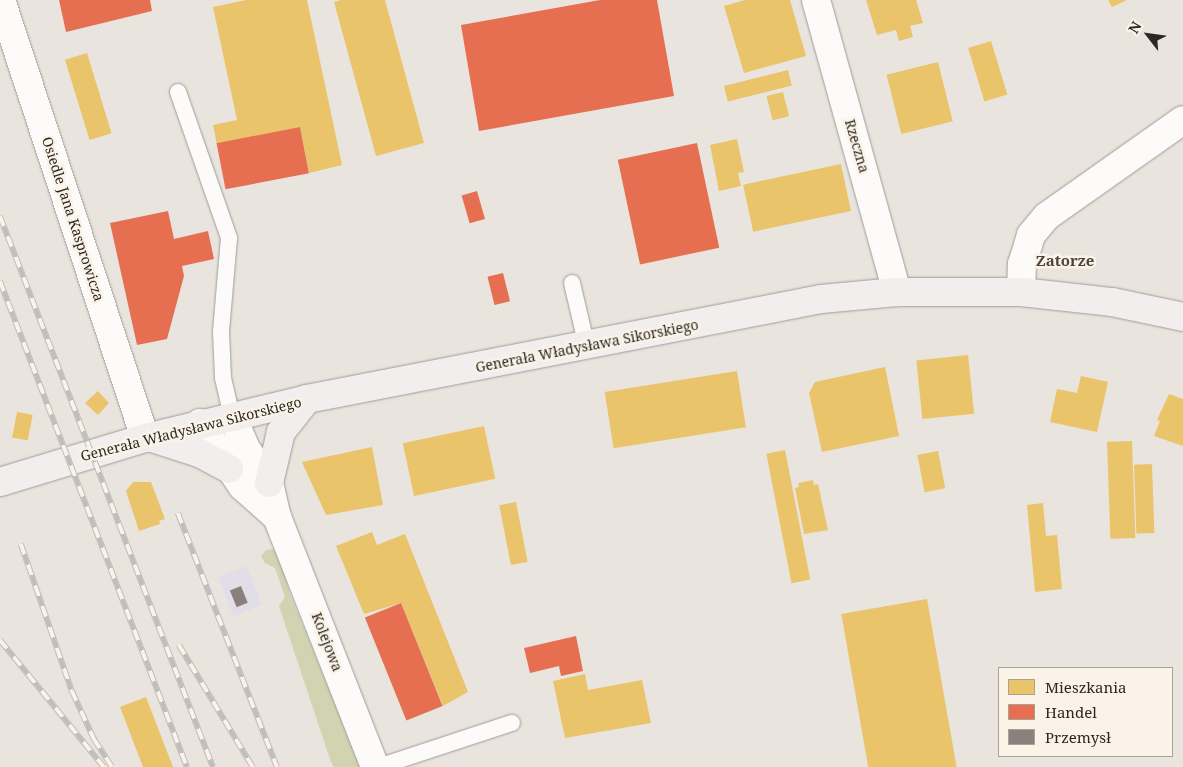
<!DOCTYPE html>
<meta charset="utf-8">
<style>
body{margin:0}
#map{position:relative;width:1183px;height:767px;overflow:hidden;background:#e9e4de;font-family:"Noto Serif",serif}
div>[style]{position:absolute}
.industrial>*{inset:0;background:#e2dee8;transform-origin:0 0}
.green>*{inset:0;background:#d2d4b1}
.homes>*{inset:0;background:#e9c46a;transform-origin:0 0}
.shops>*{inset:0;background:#e76f51;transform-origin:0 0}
.industry>*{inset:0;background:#8a817c;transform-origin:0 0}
.roads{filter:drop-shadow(0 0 1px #9f9c98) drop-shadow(0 0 1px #9f9c98)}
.service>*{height:16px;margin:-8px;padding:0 8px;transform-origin:8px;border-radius:8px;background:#fcfbfa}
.minor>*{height:28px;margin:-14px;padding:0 14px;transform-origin:14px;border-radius:14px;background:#fcfbfa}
.secondary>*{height:28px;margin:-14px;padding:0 14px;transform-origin:14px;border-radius:14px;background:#f2eeed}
.rail>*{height:5.5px;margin-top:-2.75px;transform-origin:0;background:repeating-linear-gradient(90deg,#fbf3e7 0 11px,#bfbebc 0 22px);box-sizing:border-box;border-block:1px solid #bfbebc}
span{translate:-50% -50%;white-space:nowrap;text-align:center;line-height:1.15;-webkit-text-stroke:5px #fbf3e7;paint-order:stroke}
.street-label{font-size:14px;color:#2b2824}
.neighbourhood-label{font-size:15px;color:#4c453b;font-weight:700}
.legend{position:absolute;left:998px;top:667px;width:175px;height:90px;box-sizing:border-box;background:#fbf3e7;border:1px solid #a8a299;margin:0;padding:6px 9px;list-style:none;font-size:15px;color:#2b2824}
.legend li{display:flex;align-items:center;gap:10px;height:25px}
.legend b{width:25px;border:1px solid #a8a299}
.north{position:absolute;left:1123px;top:10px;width:50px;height:50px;-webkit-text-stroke:4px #fbf3e7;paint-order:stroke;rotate:300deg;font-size:14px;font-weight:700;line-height:20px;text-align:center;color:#2b2824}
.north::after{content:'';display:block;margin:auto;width:18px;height:22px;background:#2b2824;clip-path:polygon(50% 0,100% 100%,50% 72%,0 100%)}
</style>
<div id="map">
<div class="industrial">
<i style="left:247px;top:566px;width:42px;height:31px;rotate:69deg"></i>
</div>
<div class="green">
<i style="clip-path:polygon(273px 549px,279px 554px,290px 594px,361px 767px,334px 767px,331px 762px,279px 606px,285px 597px,275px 568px,265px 563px,261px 556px,266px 550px)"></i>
</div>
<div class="homes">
<i style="clip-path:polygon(246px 0,307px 0,342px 165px,309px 173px,300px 127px,217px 145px,213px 125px,237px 120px,213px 7px)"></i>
<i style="clip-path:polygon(341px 0,385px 0,424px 143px,376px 156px,334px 2px)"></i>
<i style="clip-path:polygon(745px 0,790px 0,806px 56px,744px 73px,724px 6px)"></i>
<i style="clip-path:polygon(866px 0,916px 0,923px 23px,910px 26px,913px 37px,899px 41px,896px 30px,877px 35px)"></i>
<i style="clip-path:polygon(1108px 0,1127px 0,1112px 7px)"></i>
<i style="left:991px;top:41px;width:56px;height:24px;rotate:73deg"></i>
<i style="left:87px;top:53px;width:84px;height:23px;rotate:73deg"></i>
<i style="left:938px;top:62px;width:61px;height:53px;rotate:76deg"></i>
<i style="left:788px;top:70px;width:16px;height:66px;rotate:76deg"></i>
<i style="left:783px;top:92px;width:25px;height:17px;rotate:76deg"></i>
<i style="clip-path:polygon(737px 139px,744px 172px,738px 173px,741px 186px,719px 191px,710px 145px)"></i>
<i style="left:841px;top:164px;width:48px;height:100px;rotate:78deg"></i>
<i style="left:968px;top:355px;width:59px;height:52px;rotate:84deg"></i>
<i style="clip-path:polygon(885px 367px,899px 436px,822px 452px,809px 393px,815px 382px)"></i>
<i style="left:737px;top:371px;width:57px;height:134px;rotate:81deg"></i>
<i style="clip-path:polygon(1081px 376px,1108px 382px,1097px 432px,1050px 422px,1057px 389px,1077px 393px)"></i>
<i style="clip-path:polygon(98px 391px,109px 403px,98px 415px,85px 403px)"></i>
<i style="clip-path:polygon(1169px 394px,1183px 399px,1183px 446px,1154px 436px,1160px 421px,1157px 420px)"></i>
<i style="left:17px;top:412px;width:16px;height:26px;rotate:11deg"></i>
<i style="left:484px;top:426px;width:54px;height:83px;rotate:78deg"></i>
<i style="left:1132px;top:441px;width:97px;height:25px;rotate:88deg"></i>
<i style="clip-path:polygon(372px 447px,383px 505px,326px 515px,302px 462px)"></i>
<i style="left:785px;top:450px;width:132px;height:19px;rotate:79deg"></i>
<i style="left:938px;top:451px;width:38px;height:21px;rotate:79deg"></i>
<i style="left:1152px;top:464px;width:69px;height:18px;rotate:88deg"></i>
<i style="clip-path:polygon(813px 480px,814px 485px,818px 484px,828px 530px,804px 534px,795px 488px,799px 487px,798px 483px)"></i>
<i style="clip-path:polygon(133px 482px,151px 482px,165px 519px,159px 521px,160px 524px,139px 531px,126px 491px)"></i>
<i style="left:516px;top:502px;width:61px;height:17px;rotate:79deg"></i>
<i style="clip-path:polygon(1043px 503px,1046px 536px,1057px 535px,1062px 589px,1035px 592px,1027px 505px)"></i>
<i style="clip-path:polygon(372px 532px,377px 545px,405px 534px,468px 692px,443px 706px,401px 603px,364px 614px,336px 546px)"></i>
<i style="left:927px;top:599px;width:171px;height:87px;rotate:80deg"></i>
<i style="clip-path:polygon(585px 674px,588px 690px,642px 680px,651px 723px,565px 738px,553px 681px)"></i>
<i style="clip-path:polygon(146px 697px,173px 767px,143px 767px,120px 707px)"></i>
</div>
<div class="shops">
<i style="clip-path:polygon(59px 0,150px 0,152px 11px,66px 32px)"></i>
<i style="clip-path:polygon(600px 0,657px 0,674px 96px,479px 131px,461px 25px)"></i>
<i style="left:300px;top:127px;width:47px;height:85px;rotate:79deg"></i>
<i style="left:697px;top:143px;width:107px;height:81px;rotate:78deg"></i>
<i style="left:477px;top:191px;width:29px;height:16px;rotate:74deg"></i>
<i style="clip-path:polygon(168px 211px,174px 239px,208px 231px,214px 259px,182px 266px,184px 276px,167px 339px,137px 345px,110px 223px)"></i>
<i style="left:503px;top:273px;width:29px;height:16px;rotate:76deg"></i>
<i style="left:401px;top:603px;width:111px;height:39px;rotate:68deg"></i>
<i style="clip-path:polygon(576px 636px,583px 671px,561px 676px,559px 666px,530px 673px,524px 648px)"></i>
</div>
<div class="industry">
<i style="left:241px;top:586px;width:18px;height:12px;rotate:68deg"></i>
</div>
<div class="roads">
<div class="service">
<i style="left:178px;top:92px;width:155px;rotate:70.7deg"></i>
<i style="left:229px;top:238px;width:94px;rotate:94.9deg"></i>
<i style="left:221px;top:332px;width:46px;rotate:87.5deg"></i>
<i style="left:223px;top:378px;width:39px;rotate:77deg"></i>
<i style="left:572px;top:283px;width:66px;rotate:76.8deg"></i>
<i style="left:378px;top:767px;width:141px;rotate:-18.2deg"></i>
</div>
<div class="minor">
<i style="left:1px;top:0;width:461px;rotate:71.8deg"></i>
<i style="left:816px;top:0;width:303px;rotate:74.5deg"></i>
<i style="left:1021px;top:292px;width:28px;rotate:-88deg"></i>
<i style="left:1022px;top:264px;width:20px;rotate:-72deg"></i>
<i style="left:1028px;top:245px;width:10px;rotate:-73deg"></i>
<i style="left:1031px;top:235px;width:25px;rotate:-50deg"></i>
<i style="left:1047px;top:216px;width:166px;rotate:-35.2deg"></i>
<i style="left:232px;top:416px;width:34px;rotate:67deg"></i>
<i style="left:245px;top:447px;width:43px;rotate:56.3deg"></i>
<i style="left:269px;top:483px;width:35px;rotate:77deg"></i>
<i style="left:277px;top:517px;width:269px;rotate:68.6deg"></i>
<i style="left:200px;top:423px;width:76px;rotate:56.3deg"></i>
<i style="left:242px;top:486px;width:47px;rotate:41.5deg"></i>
</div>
<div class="secondary">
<i style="left:149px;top:437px;width:52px;rotate:17.7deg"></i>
<i style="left:199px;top:453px;width:34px;rotate:28deg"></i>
<i style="left:0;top:482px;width:152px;rotate:-16.9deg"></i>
<i style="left:145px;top:438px;width:167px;rotate:-13.5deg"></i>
<i style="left:307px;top:399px;width:524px;rotate:-11.01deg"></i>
<i style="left:821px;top:299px;width:76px;rotate:-5.3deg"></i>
<i style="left:897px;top:292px;width:124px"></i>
<i style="left:1021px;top:292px;width:92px;rotate:6.3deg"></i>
<i style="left:1112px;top:302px;width:73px;rotate:11.9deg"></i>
<i style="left:269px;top:483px;width:52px;rotate:-76.8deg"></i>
<i style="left:281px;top:432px;width:42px;rotate:-51.8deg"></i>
</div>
</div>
<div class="rail">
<i style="left:0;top:216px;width:591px;rotate:68.86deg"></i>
<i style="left:0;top:281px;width:521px;rotate:68.95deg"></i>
<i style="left:178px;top:513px;width:273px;rotate:68.7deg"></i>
<i style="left:21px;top:544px;width:156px;rotate:70.9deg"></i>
<i style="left:72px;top:691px;width:53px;rotate:65.4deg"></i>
<i style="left:94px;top:739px;width:33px;rotate:57deg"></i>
<i style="left:0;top:640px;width:164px;rotate:50.7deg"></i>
<i style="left:179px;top:645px;width:143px;rotate:58.8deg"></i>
</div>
<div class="street-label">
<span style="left:857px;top:146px;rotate:74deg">Rzeczna</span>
<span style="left:73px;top:219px;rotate:72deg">Osiedle Jana Kasprowicza</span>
<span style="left:587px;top:346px;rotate:-11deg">Generała Władysława Sikorskiego</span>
<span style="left:191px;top:429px;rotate:-14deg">Generała Władysława Sikorskiego</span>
<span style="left:327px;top:642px;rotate:69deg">Kolejowa</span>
</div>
<div class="neighbourhood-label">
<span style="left:1065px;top:261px">Zatorze</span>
</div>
<ul class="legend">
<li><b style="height:14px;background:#e9c46a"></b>Mieszkania</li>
<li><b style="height:14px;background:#e76f51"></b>Handel</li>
<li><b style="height:14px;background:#8a817c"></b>Przemysł</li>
</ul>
<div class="north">N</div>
</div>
